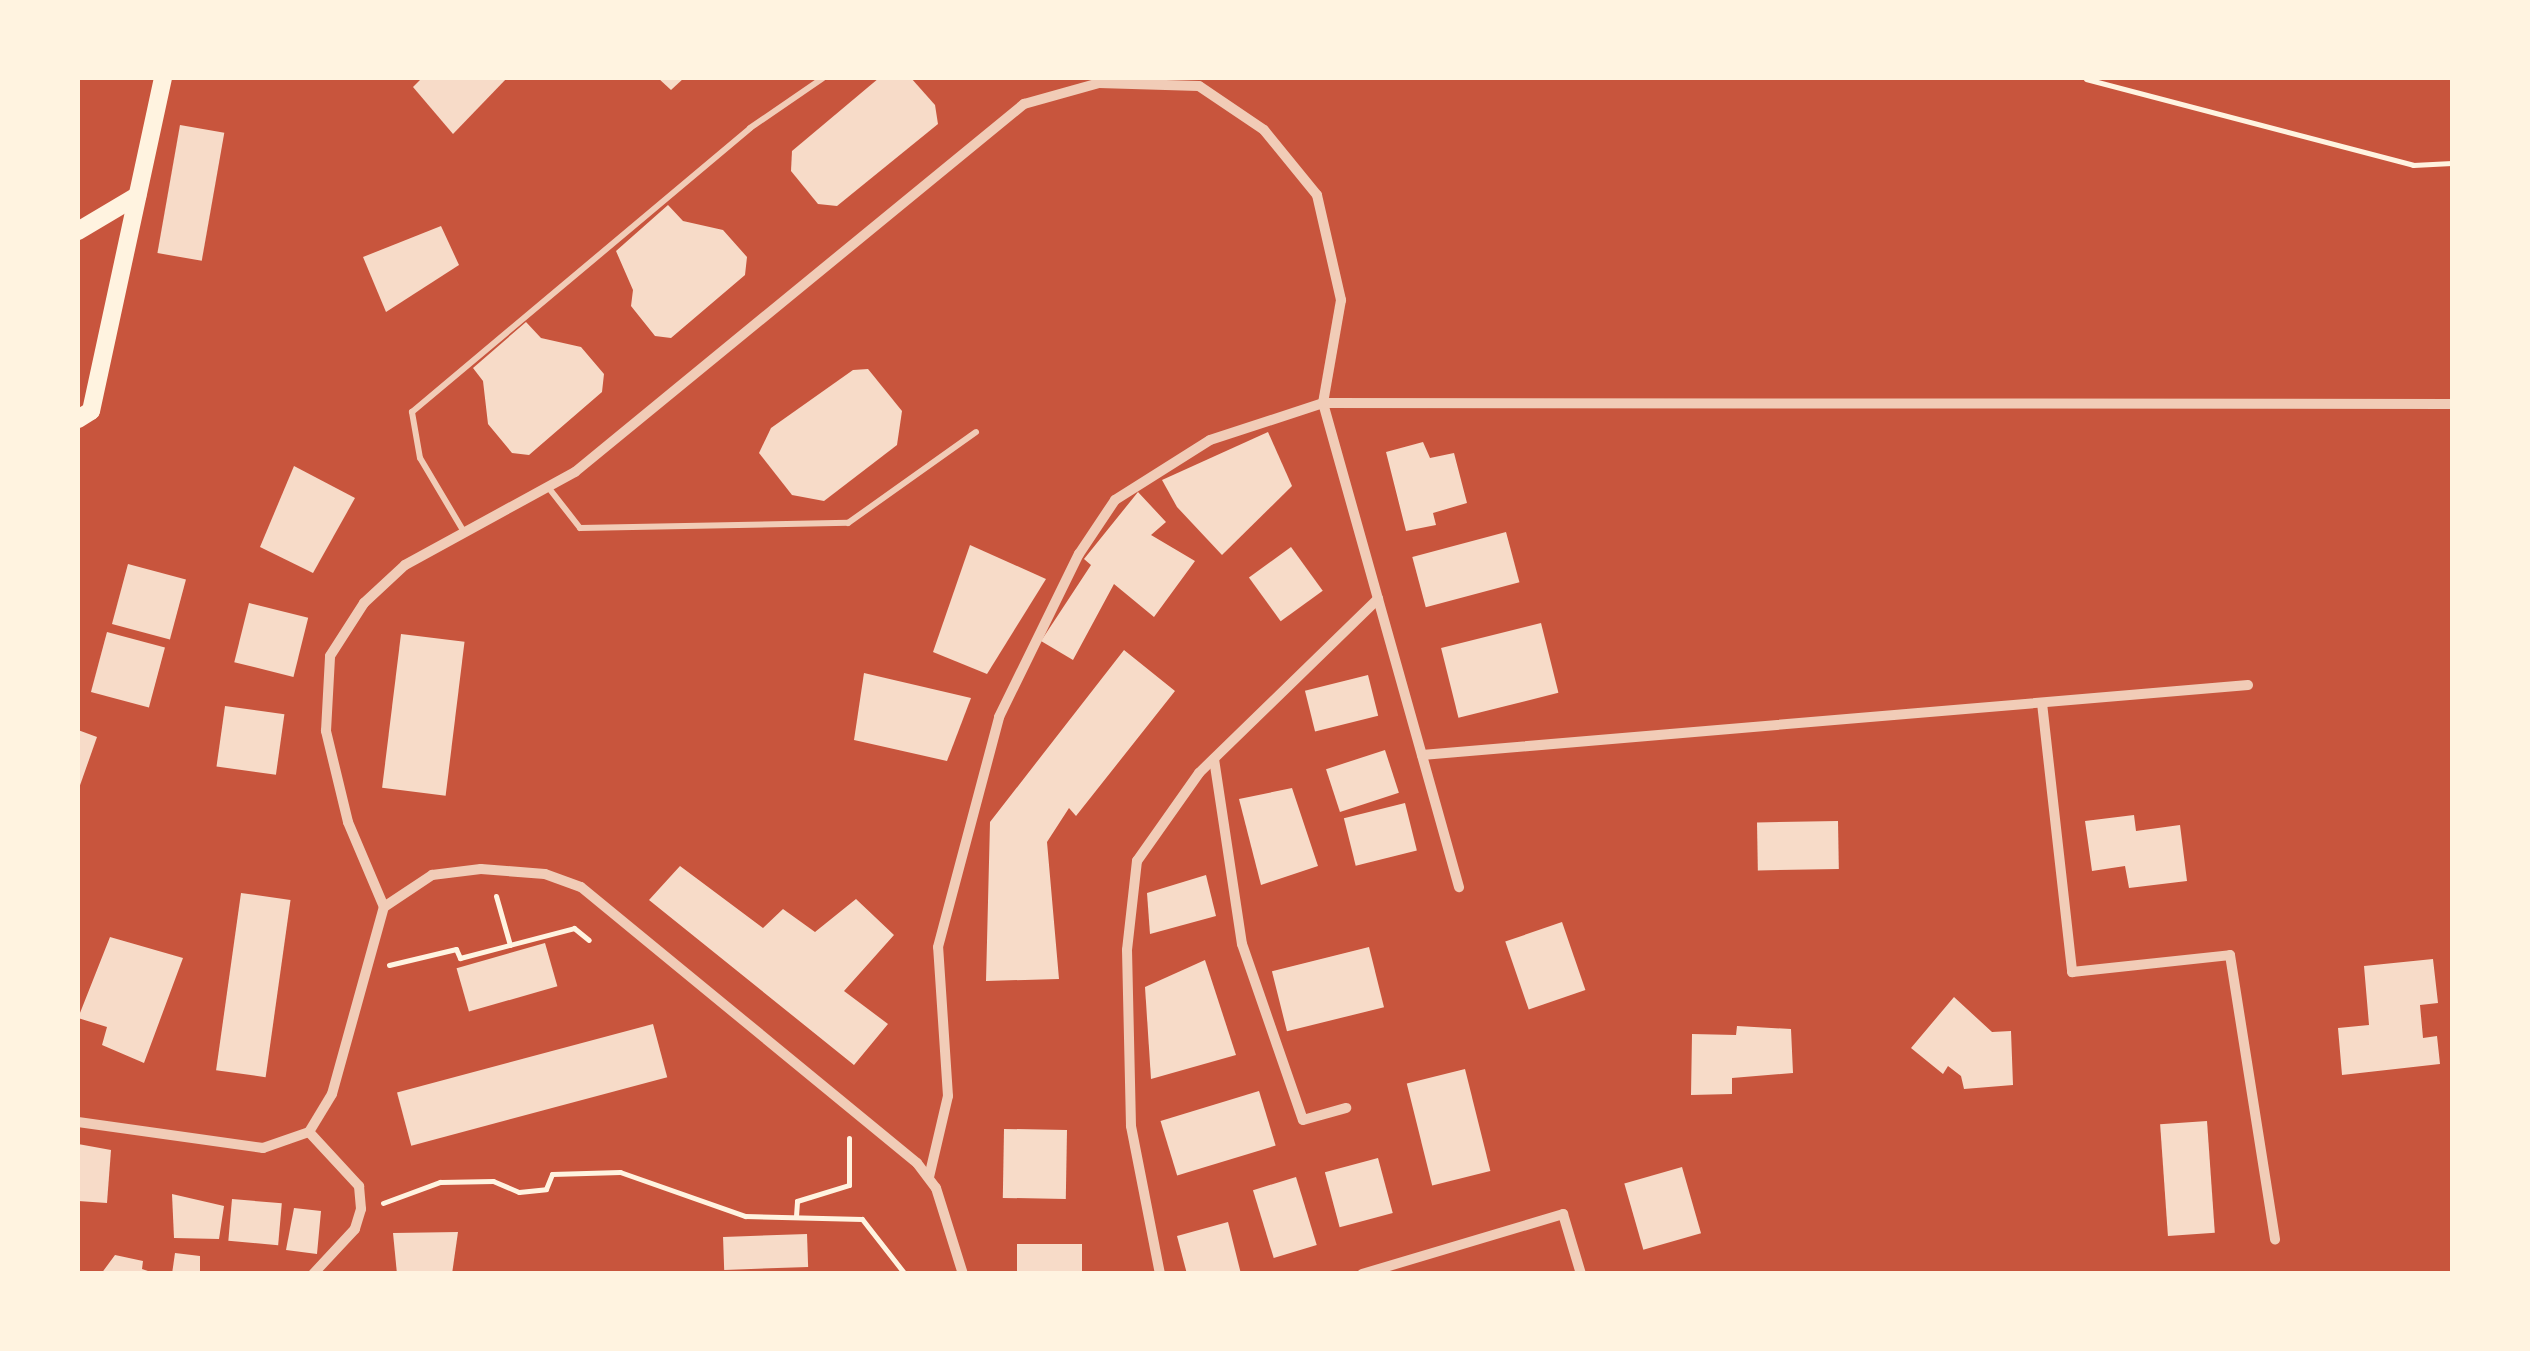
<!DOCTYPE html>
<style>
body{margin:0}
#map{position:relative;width:2530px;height:1351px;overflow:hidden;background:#c8553d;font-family:Barlow,sans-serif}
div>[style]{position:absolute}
.building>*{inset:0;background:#f7dbc8;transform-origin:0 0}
.path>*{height:5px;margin:-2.5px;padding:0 2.5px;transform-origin:2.5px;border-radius:2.5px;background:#fff3e0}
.service>*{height:6px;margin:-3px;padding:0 3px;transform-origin:3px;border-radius:3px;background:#f1ccb7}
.minor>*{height:10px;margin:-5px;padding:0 5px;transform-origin:5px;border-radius:5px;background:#f1ccb7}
.secondary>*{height:18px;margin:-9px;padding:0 9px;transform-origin:9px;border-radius:9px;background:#fff3e0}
span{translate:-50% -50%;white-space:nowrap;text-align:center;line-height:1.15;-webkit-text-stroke:8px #fff3e0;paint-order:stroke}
.frame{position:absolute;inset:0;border:80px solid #fff3e0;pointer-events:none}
</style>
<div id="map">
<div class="building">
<i style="clip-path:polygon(422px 78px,507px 78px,453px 134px,413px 87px)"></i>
<i style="clip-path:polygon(658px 78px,684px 78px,671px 90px)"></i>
<i style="clip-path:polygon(879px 78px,911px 78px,935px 105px,938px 124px,837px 206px,818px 204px,791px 171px,792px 151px)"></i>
<i style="left:180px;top:125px;width:45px;height:130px;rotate:10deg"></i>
<i style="clip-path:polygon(668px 205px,683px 221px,723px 230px,747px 257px,745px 275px,671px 338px,655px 336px,631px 306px,633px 290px,616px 251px)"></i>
<i style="clip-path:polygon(441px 226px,459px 265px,386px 312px,363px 257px)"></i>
<i style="clip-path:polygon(526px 322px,541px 338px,581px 347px,604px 374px,602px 392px,529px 455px,512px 453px,488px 424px,483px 381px,473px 368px)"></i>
<i style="clip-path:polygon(868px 369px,902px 411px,897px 445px,824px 501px,792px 495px,759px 453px,771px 428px,853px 370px)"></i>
<i style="clip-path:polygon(1268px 432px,1292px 486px,1222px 555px,1177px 507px,1162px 480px)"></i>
<i style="clip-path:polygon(1423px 442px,1430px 458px,1454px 453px,1467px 503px,1433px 513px,1436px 525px,1406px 531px,1386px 452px)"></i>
<i style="clip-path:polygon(294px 466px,355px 498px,313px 573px,260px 547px)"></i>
<i style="clip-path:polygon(1138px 492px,1166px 522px,1151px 535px,1195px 561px,1154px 617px,1114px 584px,1073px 660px,1041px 641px,1091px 565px,1084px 559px)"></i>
<i style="left:1506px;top:532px;width:52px;height:97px;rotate:75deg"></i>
<i style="clip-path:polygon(970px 545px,1046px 579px,987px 674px,933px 652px)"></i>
<i style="left:1291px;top:547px;width:54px;height:52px;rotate:54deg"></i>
<i style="left:128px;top:564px;width:60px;height:62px;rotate:15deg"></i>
<i style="left:249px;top:603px;width:61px;height:61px;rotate:14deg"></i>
<i style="left:1541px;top:623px;width:72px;height:103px;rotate:76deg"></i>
<i style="left:107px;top:632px;width:60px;height:62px;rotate:15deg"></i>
<i style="left:401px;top:634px;width:64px;height:155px;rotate:7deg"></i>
<i style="clip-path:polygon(1124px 650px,1175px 691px,1076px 816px,1069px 808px,1047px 842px,1059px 979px,986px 981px,990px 822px)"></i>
<i style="clip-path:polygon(864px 673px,971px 698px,947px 761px,854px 740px)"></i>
<i style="left:1368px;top:675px;width:42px;height:65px;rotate:76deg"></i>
<i style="left:225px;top:706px;width:60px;height:61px;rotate:8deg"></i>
<i style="clip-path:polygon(78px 730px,97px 737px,78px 791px)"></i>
<i style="left:1385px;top:750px;width:45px;height:62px;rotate:72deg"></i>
<i style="clip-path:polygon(1292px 788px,1318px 866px,1261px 885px,1239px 799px)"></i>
<i style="left:1405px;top:803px;width:49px;height:63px;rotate:76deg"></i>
<i style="clip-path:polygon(2134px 815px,2136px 831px,2180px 825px,2187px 881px,2129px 888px,2125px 866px,2092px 871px,2085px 821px)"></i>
<i style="left:1838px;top:821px;width:48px;height:81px;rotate:89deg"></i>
<i style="clip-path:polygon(680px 866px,763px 928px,783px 909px,815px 932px,856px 899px,894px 935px,844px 991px,888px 1024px,854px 1065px,649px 900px)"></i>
<i style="clip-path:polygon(1206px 875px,1216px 916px,1150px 934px,1147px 893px)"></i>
<i style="left:241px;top:893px;width:50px;height:179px;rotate:8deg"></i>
<i style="left:1562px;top:922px;width:72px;height:60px;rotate:71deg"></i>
<i style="clip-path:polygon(110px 937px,183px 958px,144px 1063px,102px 1045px,107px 1027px,78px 1018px)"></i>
<i style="left:545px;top:943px;width:45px;height:92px;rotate:74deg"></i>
<i style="left:1369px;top:947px;width:62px;height:100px;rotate:76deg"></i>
<i style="clip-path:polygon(2433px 959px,2438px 1003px,2420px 1005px,2423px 1038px,2437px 1036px,2440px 1064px,2342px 1075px,2338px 1028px,2369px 1025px,2364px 966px)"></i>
<i style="clip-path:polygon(1205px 960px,1236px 1055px,1151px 1079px,1145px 987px)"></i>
<i style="clip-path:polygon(1954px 997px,1992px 1032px,2011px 1031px,2013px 1085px,1964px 1089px,1961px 1076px,1948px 1066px,1943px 1074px,1911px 1048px)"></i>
<i style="left:653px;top:1024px;width:55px;height:265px;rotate:75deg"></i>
<i style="clip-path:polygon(1737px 1026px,1791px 1029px,1793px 1073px,1732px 1078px,1732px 1094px,1691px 1095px,1692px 1034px,1736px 1035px)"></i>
<i style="left:1465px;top:1069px;width:105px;height:60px;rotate:76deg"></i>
<i style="left:1259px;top:1091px;width:57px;height:103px;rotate:73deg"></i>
<i style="left:2207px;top:1121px;width:112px;height:47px;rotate:86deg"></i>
<i style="left:1067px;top:1130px;width:69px;height:63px;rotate:91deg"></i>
<i style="clip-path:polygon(78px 1144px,111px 1150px,107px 1203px,78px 1201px)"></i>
<i style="left:1378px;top:1158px;width:57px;height:55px;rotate:75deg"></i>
<i style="left:1682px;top:1167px;width:69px;height:60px;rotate:74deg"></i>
<i style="left:1296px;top:1177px;width:71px;height:45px;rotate:73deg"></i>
<i style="clip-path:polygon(172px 1194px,224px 1206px,219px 1239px,174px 1238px)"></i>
<i style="left:232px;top:1199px;width:50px;height:42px;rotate:5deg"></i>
<i style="clip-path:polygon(294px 1208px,321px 1211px,317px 1254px,286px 1250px)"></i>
<i style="clip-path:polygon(1228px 1222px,1241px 1274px,1187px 1274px,1177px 1236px)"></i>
<i style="clip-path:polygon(458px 1232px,452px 1274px,397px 1274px,393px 1233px)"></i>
<i style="left:807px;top:1234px;width:33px;height:84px;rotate:88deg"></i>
<i style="left:1017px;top:1244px;width:65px;height:30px"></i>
<i style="clip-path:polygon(175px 1253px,200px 1256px,200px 1274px,172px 1274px)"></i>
<i style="clip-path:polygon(115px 1255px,143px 1261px,142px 1269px,157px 1274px,101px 1274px)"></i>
</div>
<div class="path">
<i style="left:2086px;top:79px;width:338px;rotate:14.7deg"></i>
<i style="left:2413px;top:165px;width:39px;rotate:-3deg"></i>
<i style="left:496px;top:896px;width:51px;rotate:74.1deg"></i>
<i style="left:389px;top:965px;width:69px;rotate:-13.4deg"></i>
<i style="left:456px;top:949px;width:10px;rotate:66deg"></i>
<i style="left:460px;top:958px;width:118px;rotate:-14.7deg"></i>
<i style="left:574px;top:928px;width:19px;rotate:39deg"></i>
<i style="left:383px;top:1203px;width:61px;rotate:-20.2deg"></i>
<i style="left:440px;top:1182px;width:53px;rotate:-1.1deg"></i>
<i style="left:493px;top:1181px;width:28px;rotate:23deg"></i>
<i style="left:519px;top:1192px;width:27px;rotate:-6deg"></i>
<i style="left:546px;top:1189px;width:16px;rotate:-68deg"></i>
<i style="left:552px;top:1174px;width:68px;rotate:-1.7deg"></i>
<i style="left:620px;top:1172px;width:133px;rotate:19.4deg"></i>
<i style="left:745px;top:1216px;width:117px;rotate:1.5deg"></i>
<i style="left:862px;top:1219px;width:70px;rotate:52deg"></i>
<i style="left:796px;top:1216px;width:15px;rotate:-86deg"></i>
<i style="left:797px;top:1201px;width:54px;rotate:-17.1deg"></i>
<i style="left:849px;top:1185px;width:47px;rotate:-90deg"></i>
</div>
<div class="service">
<i style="left:548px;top:487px;width:52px;rotate:52deg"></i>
<i style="left:580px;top:528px;width:268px;rotate:-1.1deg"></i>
<i style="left:848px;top:523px;width:157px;rotate:-35.4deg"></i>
<i style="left:464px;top:532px;width:86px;rotate:-120.7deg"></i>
<i style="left:420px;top:458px;width:47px;rotate:-99.9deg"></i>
<i style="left:412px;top:412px;width:441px;rotate:-40deg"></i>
<i style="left:750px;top:128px;width:88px;rotate:-34.4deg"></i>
</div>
<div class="minor">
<i style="left:2042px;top:703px;width:271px;rotate:83.6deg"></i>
<i style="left:2072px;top:972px;width:159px;rotate:-6.1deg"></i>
<i style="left:2230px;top:955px;width:288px;rotate:81deg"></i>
<i style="left:1422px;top:755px;width:829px;rotate:-4.84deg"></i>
<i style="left:1214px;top:759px;width:187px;rotate:81.4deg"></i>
<i style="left:1242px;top:944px;width:186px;rotate:70.9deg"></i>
<i style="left:1303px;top:1120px;width:45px;rotate:-15.6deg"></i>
<i style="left:384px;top:907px;width:92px;rotate:-113deg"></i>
<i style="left:348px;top:822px;width:94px;rotate:-103.6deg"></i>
<i style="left:326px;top:731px;width:75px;rotate:-86.9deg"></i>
<i style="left:330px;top:656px;width:63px;rotate:-57.3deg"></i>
<i style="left:364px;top:603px;width:56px;rotate:-42.8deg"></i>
<i style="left:405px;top:565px;width:194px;rotate:-28.7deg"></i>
<i style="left:575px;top:472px;width:581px;rotate:-39.34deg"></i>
<i style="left:1024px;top:104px;width:78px;rotate:-15.6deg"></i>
<i style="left:1099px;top:83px;width:100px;rotate:1.7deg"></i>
<i style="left:1199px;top:86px;width:78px;rotate:34.1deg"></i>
<i style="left:1264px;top:130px;width:84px;rotate:50.8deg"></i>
<i style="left:1317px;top:195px;width:108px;rotate:77.1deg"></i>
<i style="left:1341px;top:300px;width:105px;rotate:99.9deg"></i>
<i style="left:1323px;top:403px;width:503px;rotate:74.31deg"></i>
<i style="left:78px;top:1122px;width:187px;rotate:8deg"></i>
<i style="left:263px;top:1148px;width:49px;rotate:-19.2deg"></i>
<i style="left:309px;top:1132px;width:44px;rotate:-58.8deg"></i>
<i style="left:332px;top:1094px;width:194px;rotate:-74.5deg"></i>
<i style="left:384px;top:907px;width:58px;rotate:-33.7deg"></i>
<i style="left:432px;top:875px;width:49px;rotate:-7deg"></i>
<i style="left:481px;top:869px;width:64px;rotate:4.5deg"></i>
<i style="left:545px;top:874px;width:38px;rotate:20deg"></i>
<i style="left:581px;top:887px;width:435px;rotate:39.4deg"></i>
<i style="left:917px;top:1163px;width:31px;rotate:53deg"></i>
<i style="left:936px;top:1188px;width:90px;rotate:72.6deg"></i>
<i style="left:309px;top:1132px;width:74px;rotate:47.2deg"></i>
<i style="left:359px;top:1186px;width:23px;rotate:85deg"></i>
<i style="left:361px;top:1209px;width:21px;rotate:107deg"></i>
<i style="left:355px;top:1229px;width:62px;rotate:133deg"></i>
<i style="left:929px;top:1177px;width:83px;rotate:-76.8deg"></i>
<i style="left:948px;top:1096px;width:149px;rotate:-93.8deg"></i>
<i style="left:938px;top:947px;width:238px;rotate:-75.1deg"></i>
<i style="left:999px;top:717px;width:182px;rotate:-63.9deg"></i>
<i style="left:1079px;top:554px;width:65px;rotate:-56.3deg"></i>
<i style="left:1115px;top:500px;width:112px;rotate:-32.3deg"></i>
<i style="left:1210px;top:440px;width:119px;rotate:-18.1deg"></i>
<i style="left:1323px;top:403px;width:1129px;rotate:0.05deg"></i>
<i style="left:1160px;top:1274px;width:151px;rotate:-101.1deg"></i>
<i style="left:1131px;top:1126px;width:176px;rotate:-91.3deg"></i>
<i style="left:1127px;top:950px;width:90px;rotate:-83.6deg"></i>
<i style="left:1137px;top:861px;width:108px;rotate:-54.8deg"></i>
<i style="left:1199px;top:773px;width:250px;rotate:-44.2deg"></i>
<i style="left:1362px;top:1274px;width:210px;rotate:-16.6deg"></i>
<i style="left:1563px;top:1214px;width:63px;rotate:73.3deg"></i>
</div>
<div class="secondary">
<i style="left:78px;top:231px;width:69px;rotate:-30.7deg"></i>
<i style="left:78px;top:419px;width:15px;rotate:-32deg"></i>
<i style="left:91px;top:411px;width:341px;rotate:-77.8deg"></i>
</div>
<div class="frame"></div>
</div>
